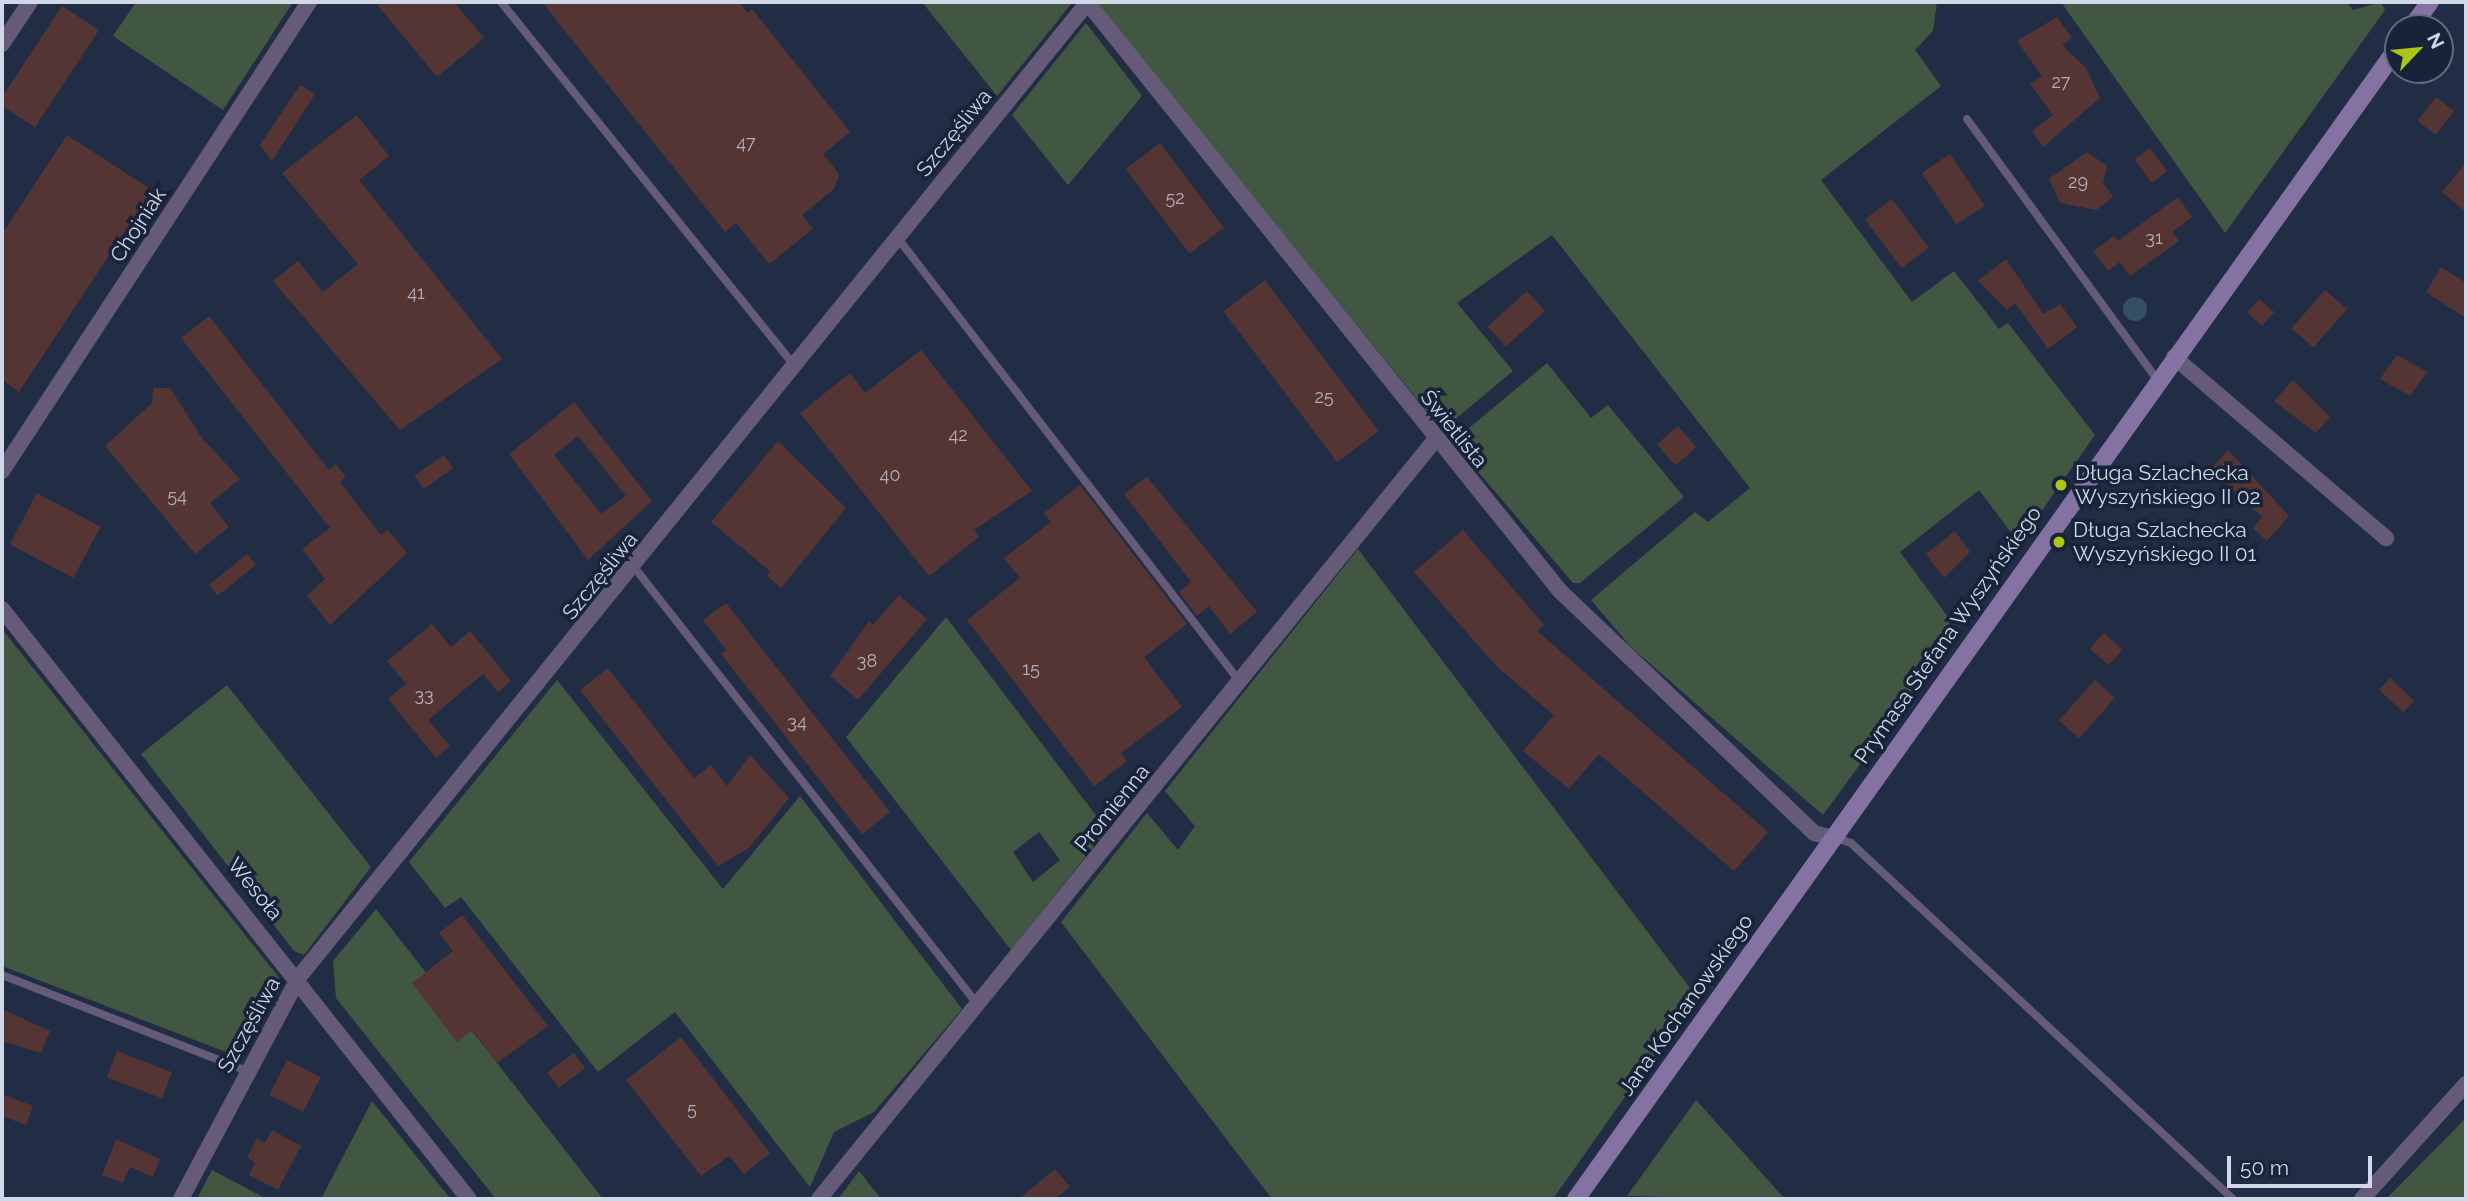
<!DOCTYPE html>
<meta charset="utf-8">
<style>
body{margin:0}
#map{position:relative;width:2468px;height:1201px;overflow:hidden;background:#212d44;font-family:Raleway,sans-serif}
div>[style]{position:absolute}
.green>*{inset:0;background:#425742}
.water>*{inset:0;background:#335063}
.round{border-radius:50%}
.building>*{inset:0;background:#553533;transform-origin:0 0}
.lane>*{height:8px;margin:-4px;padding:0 4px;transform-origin:4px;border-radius:4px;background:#655b78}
.street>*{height:16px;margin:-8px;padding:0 8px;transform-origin:8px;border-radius:8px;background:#655b78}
.secondary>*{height:18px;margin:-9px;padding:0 9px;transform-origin:9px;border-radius:9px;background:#8473a2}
.dots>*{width:19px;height:19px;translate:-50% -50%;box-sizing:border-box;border:4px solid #172339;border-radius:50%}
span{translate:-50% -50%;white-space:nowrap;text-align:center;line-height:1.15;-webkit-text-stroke:7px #172339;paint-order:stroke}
.number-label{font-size:18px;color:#b1afba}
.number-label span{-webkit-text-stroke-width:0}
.street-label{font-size:21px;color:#d0d8e7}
.poi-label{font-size:21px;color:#d0d8e7}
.left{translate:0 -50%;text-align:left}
.frame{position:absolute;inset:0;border:4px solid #d0d8e7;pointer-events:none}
.north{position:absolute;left:2384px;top:14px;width:70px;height:70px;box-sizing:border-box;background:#172339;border:2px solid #616b7f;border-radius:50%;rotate:64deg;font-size:19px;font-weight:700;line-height:28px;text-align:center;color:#d0d8e7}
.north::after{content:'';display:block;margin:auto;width:24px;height:32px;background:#abc615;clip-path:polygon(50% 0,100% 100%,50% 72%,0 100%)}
.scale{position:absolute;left:2227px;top:1156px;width:145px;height:32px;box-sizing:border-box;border:4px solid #d0d8e7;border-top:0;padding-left:9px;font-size:21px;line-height:24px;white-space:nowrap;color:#d0d8e7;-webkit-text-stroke:5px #172339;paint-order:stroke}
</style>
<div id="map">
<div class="green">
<i style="clip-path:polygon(136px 2px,293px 2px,223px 110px,113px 36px)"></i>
<i style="clip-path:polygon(922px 2px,1070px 2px,1071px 4px,997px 96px)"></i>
<i style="clip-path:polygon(1095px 2px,1937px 2px,1933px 31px,1915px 50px,1941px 86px,1821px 180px,1912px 302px,1954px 271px,1999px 329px,2008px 323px,2095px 435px,2019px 543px,1979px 490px,1900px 552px,1951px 621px,1903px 683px,1913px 692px,1823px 815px,1631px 647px,1591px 600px,1695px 512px,1708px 522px,1750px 488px,1552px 235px,1457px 303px,1513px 371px,1446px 427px,1438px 425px)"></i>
<i style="clip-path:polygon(2061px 2px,2347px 2px,2353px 10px,2381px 2px,2385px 10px,2225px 233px)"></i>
<i style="clip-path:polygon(1086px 23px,1142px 96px,1068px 185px,1012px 115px)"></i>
<i style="clip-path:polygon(1547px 363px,1591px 418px,1608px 405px,1684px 497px,1580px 583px,1573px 583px,1457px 447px,1457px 438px)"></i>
<i style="clip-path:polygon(1358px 549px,1696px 996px,1553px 1199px,1272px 1199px,1061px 922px,1147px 813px,1178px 850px,1195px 826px,1165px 791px)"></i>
<i style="clip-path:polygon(evenodd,946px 617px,1107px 830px,1011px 950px,846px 737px,946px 617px,1039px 832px,1060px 860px,1033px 882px,1013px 852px,1039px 832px)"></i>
<i style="clip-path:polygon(2px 629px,280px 979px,239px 1057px,2px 966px)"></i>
<i style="clip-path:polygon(557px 680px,723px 889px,800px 796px,962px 1009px,874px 1112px,834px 1132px,810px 1187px,675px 1012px,598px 1072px,461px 897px,445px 908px,409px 862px)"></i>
<i style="clip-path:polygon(227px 685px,371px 867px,304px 955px,294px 951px,141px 754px)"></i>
<i style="clip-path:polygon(376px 909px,497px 1063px,603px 1199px,496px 1199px,336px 998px,333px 961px)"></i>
<i style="clip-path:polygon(1696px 1100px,1785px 1199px,1627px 1196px)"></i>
<i style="clip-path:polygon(372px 1101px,436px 1181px,451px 1199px,321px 1199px)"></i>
<i style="clip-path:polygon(2466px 1118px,2466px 1199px,2386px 1199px)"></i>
<i style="clip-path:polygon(212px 1170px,267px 1199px,197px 1199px)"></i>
<i style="clip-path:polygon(859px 1171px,881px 1199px,838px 1199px)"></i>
</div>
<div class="water">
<i class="round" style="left:2123px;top:297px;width:24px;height:24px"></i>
</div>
<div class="building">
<i style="clip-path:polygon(375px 2px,454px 2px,484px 38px,437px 77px)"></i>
<i style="clip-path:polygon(542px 2px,739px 2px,748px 13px,752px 9px,850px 132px,823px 154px,839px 174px,834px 189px,802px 215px,813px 229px,769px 264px,736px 223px,725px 232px)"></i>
<i style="clip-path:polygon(62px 6px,99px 30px,35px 127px,2px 106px,2px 97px)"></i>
<i style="clip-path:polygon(2057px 17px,2072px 38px,2062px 45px,2086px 68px,2100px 98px,2043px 147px,2032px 131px,2053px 115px,2030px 84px,2042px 76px,2017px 41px)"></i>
<i style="clip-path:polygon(300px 85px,315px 94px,272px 161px,260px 145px)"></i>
<i style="left:2436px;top:97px;width:23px;height:30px;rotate:38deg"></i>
<i style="clip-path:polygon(357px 115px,389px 156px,359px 180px,502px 359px,400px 430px,273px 281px,298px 261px,323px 292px,358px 264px,282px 173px)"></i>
<i style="clip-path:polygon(67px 135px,152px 190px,19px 392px,2px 380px,2px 234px)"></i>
<i style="left:1160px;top:143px;width:106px;height:43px;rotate:53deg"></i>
<i style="left:2150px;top:148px;width:29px;height:19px;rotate:54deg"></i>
<i style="clip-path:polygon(2087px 152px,2107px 166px,2103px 183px,2113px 197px,2096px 210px,2060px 203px,2049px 179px)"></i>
<i style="left:1950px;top:154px;width:62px;height:34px;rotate:56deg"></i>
<i style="clip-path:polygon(2466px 163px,2466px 212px,2442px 192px)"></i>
<i style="clip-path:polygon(2178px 197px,2192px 217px,2172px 232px,2179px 241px,2130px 276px,2120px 262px,2108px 271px,2093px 251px,2114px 236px,2118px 241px)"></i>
<i style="left:1892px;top:199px;width:61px;height:34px;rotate:53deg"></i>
<i style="clip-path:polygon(2006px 259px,2043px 314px,2060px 304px,2077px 327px,2048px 349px,2015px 303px,2007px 310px,1978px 281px)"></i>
<i style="clip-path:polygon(2441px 267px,2466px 283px,2466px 318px,2426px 292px)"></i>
<i style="left:1265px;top:280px;width:189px;height:52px;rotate:53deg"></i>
<i style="left:2325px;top:290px;width:29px;height:51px;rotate:41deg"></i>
<i style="left:1527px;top:291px;width:27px;height:53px;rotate:48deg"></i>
<i style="left:2259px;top:299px;width:20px;height:18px;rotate:41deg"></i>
<i style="clip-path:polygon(209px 316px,329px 470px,336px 464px,346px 477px,340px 482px,381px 535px,388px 530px,407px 553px,330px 625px,307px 596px,325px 579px,302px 549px,330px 528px,181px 338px)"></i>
<i style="clip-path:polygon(921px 350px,1032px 491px,974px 530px,979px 537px,929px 576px,800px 413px,850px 373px,865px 393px)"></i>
<i style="clip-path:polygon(2397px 355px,2427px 372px,2410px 396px,2380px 379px)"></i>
<i style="clip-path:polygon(2293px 380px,2330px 417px,2316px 433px,2274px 401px)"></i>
<i style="clip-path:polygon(153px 388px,170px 388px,202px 438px,240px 479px,210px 503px,229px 527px,195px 554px,105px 446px,152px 403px)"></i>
<i style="clip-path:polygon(evenodd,574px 402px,652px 501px,588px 560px,509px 454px,574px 402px,578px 436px,626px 496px,601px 514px,554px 455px,578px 436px)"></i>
<i style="left:1678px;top:426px;width:28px;height:28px;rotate:49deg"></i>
<i style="clip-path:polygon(778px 441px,846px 508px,781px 588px,767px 576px,770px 571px,711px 522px)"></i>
<i style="clip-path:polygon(2228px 450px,2289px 516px,2267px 541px,2253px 528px,2262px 517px,2211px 469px)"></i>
<i style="left:444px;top:455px;width:16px;height:36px;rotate:55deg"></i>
<i style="clip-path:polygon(1147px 477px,1257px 612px,1230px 634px,1209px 606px,1197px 616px,1179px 592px,1191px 582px,1124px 494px)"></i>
<i style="clip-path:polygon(1080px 485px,1187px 624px,1144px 657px,1182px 707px,1121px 753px,1127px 761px,1094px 786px,967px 620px,1020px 578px,1004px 558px,1051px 522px,1044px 513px)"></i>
<i style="left:37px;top:493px;width:72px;height:58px;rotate:28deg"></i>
<i style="clip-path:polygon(1463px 530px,1544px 625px,1537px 631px,1768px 832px,1734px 871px,1599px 754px,1569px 789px,1523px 751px,1554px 715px,1496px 666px,1414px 572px)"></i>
<i style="clip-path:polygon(1955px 531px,1970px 552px,1944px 578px,1926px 554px)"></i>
<i style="left:247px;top:554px;width:14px;height:49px;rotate:51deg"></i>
<i style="clip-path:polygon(899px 595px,927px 619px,858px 700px,830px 676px,869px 621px,873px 625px)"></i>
<i style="clip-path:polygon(726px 603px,890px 812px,862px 834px,721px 654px,726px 650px,703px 620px)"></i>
<i style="clip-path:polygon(432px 624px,451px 647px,470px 631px,511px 681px,498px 692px,483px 674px,428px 720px,450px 746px,436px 758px,388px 699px,406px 684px,387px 661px)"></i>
<i style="left:2104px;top:633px;width:25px;height:21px;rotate:42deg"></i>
<i style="clip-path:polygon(608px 668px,694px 778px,711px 765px,727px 786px,750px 755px,789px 798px,749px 848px,718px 866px,580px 690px)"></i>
<i style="left:2390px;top:678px;width:33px;height:16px;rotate:43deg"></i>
<i style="left:2095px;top:680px;width:27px;height:54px;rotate:42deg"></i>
<i style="clip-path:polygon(462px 915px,548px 1026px,497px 1063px,472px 1030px,457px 1042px,412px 983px,453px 951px,439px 933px)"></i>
<i style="clip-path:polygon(2px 1009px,50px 1031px,41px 1053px,2px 1041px)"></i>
<i style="clip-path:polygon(681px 1037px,770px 1153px,744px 1174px,729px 1156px,701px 1176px,626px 1080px)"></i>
<i style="left:117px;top:1051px;width:59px;height:28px;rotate:21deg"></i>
<i style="left:574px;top:1053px;width:19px;height:33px;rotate:54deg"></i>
<i style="left:287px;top:1060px;width:38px;height:39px;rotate:27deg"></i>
<i style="clip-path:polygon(2px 1094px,33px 1106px,26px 1125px,2px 1116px)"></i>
<i style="clip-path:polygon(272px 1130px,301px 1146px,278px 1190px,249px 1175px,255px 1162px,247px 1158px,257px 1138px,265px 1143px)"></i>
<i style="clip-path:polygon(116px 1139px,160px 1159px,153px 1177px,130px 1167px,123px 1183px,102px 1175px)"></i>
<i style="clip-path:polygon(1055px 1169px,1070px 1187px,1055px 1199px,1019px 1199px)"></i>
</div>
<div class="lane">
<i style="left:501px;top:2px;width:469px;rotate:51.1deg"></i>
<i style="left:1967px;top:119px;width:323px;rotate:53.9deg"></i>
<i style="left:897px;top:237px;width:562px;rotate:52.38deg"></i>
<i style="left:634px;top:567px;width:557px;rotate:51.85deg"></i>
<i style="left:1835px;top:838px;width:17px;rotate:17deg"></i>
<i style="left:1851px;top:843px;width:522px;rotate:42.98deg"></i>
<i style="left:2px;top:975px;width:263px;rotate:21.4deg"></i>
</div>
<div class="street">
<i style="left:1087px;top:2px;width:755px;rotate:51.23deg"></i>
<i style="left:1560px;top:591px;width:351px;rotate:43.6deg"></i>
<i style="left:1814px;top:833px;width:20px;rotate:15deg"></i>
<i style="left:2px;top:44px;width:50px;rotate:-56.3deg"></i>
<i style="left:2174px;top:357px;width:279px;rotate:40.5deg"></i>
<i style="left:2px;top:471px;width:561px;rotate:-56.79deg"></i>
<i style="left:2px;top:609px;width:752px;rotate:51.64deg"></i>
<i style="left:181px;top:1199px;width:251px;rotate:-62deg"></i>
<i style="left:299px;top:977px;width:1254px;rotate:-51.02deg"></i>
<i style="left:819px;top:1199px;width:978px;rotate:-50.94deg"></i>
<i style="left:2362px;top:1199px;width:155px;rotate:-47.9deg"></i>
</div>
<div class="secondary">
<i style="left:2411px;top:28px;width:32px;rotate:-54deg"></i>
<i style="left:1576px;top:1199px;width:1415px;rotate:-54.49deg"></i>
</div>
<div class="dots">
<i style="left:2061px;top:485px;background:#abc615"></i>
<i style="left:2059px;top:542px;background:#abc615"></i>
</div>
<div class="number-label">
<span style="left:2061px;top:82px">27</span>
<span style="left:746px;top:143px">47</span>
<span style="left:2078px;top:182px">29</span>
<span style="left:1175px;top:198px">52</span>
<span style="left:2154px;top:238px">31</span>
<span style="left:416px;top:293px">41</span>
<span style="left:1324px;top:397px">25</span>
<span style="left:958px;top:435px">42</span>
<span style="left:890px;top:475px">40</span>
<span style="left:177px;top:496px">54</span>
<span style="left:867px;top:661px">38</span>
<span style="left:1031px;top:669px">15</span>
<span style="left:424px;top:695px">33</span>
<span style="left:797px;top:722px">34</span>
<span style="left:692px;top:1109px">5</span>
</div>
<div class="street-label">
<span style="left:954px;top:133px;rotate:-51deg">Szczęśliwa</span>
<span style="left:138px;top:225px;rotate:-57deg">Chojniak</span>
<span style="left:1454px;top:429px;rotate:51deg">Świetlista</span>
<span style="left:600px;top:576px;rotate:-51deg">Szczęśliwa</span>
<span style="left:1948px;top:635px;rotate:-55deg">Prymasa Stefana Wyszyńskiego</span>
<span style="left:1112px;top:808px;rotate:-51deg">Promienna</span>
<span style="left:255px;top:889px;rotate:51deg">Wesoła</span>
<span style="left:1686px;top:1005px;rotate:-55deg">Jana Kochanowskiego</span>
<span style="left:249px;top:1025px;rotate:-61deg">Szczęśliwa</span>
</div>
<div class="poi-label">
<span class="left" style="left:2075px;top:485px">Długa Szlachecka<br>Wyszyńskiego II 02</span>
<span class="left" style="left:2073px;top:542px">Długa Szlachecka<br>Wyszyńskiego II 01</span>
</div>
<div class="frame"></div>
<div class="north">N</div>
<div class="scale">50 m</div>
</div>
